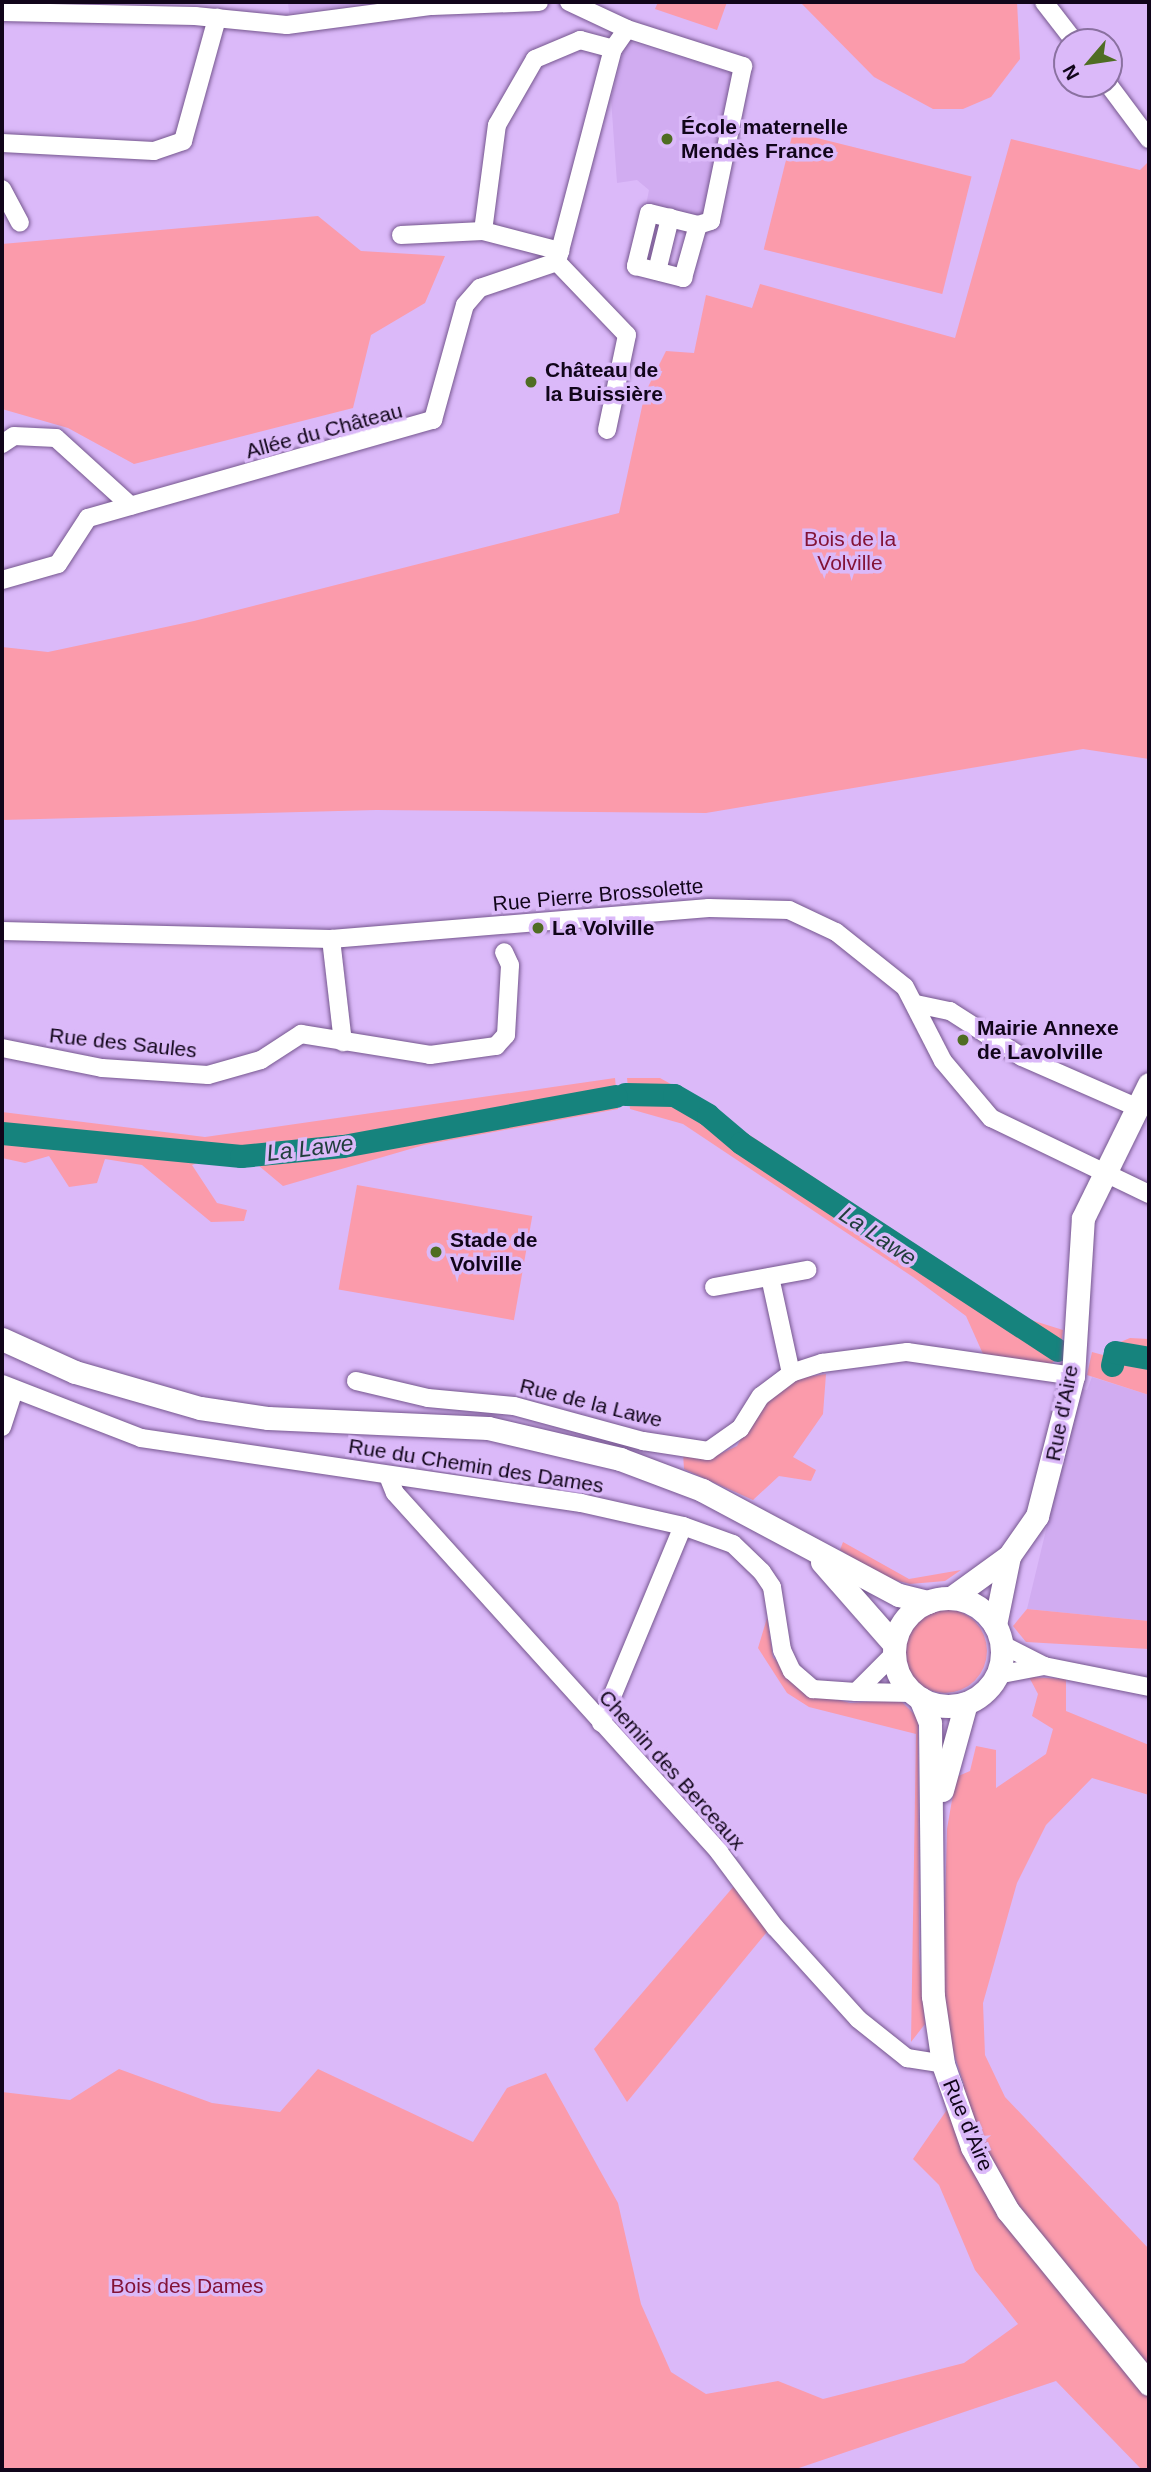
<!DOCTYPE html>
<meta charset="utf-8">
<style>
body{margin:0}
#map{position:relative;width:1151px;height:2472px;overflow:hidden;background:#dbb9f9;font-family:Helvetica,sans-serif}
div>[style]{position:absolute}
.built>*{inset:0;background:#d1acf1}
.green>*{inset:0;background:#fb9bab;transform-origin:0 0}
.round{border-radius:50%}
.river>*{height:23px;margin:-11.5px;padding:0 11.5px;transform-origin:11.5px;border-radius:11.5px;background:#16837d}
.roads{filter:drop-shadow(0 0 2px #75568e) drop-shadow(0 0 2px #75568e)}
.minor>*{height:18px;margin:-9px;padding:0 9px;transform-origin:9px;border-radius:9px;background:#fff}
.major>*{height:23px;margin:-11.5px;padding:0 11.5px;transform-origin:11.5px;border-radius:11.5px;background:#fff}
.major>.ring{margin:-11.5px;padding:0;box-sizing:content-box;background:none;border:23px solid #fff;border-radius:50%}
.dots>*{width:19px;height:19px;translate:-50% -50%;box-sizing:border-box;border:4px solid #dbb9f9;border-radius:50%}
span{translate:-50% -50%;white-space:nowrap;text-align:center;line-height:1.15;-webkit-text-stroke:7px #dbb9f9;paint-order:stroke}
.poi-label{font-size:21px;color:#11051a;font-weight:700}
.left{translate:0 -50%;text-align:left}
.street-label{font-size:21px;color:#11051a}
.park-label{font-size:21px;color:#831337}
.water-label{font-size:23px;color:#203e3c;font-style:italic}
.frame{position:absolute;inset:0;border:4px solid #11051a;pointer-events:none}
.north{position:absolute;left:1053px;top:28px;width:70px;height:70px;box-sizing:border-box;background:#dbb9f9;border:2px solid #8a71a0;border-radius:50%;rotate:241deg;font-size:19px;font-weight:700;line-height:28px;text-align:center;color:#11051a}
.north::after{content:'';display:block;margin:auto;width:24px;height:32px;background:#4f6d23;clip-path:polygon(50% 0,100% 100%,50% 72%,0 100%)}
</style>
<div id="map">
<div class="built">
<i style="clip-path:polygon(288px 2px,371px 2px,289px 13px)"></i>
<i style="clip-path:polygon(626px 41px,736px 74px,701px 222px,646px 205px,649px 190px,637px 180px,617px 183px,611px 99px)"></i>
<i style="clip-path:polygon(1092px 1377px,1149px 1395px,1149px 1621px,1027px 1609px,1080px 1389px,1087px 1390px)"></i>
</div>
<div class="green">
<i style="clip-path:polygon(658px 2px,727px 2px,717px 30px,655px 9px)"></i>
<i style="clip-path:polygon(800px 2px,1017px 2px,1020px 59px,991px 97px,963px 109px,933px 109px,874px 77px)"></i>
<i style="left:793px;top:132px;width:184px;height:121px;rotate:14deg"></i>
<i style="clip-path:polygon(1011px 139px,1140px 170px,1149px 161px,1149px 759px,1083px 749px,706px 813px,376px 810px,2px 820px,2px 647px,48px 652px,194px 621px,619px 513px,645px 393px,666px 351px,694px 353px,706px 295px,752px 308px,760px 284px,955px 338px)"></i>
<i style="clip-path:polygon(318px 216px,361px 251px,445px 256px,425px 303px,371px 335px,353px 408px,134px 464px,68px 428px,2px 409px,2px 244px)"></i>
<i style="clip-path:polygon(615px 1078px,618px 1109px,424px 1145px,283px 1186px,253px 1161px,209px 1159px,192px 1165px,217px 1203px,247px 1210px,244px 1221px,211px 1222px,142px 1165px,105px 1159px,97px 1183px,69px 1187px,49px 1156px,25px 1163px,2px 1158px,2px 1112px,205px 1137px)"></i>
<i style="clip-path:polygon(627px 1078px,660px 1078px,678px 1088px,1031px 1320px,1063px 1330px,1060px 1356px,1050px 1365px,983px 1354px,966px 1316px,913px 1277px,683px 1124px,630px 1109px)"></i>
<i style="left:357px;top:1185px;width:178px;height:106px;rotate:10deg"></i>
<i style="clip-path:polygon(1130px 1338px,1149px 1339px,1149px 1395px,1087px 1375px,1092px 1352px,1114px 1358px,1118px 1343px)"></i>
<i style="clip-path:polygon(826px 1374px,823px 1414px,793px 1457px,816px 1470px,811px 1481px,779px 1476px,753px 1500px,684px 1469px,683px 1453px,720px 1454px,737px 1446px,765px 1398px,792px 1379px)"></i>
<i style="clip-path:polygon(843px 1542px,909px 1579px,961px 1570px,945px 1581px,910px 1584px,883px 1577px,840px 1550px)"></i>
<i style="clip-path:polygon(1027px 1609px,1149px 1621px,1149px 1649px,1026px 1642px,1013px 1626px)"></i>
<i class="round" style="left:903px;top:1609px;width:84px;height:84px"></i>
<i style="clip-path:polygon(767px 1618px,773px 1657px,804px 1691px,850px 1703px,900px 1700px,918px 1718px,919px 1956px,925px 2024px,911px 2042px,916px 1734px,809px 1707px,787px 1693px,758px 1648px)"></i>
<i style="clip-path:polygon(1029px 1677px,1066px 1679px,1066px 1711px,1149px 1745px,1149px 1795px,1092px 1778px,1046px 1825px,1017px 1883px,983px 2003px,985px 2055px,1005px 2097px,1149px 2249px,1149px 2470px,1142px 2470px,1056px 2381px,793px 2470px,2px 2470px,2px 2092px,70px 2100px,119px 2069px,212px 2103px,280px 2112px,318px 2069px,473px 2142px,507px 2088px,546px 2073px,618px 2203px,641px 2304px,671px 2372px,706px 2394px,778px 2381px,823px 2399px,964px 2363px,1018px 2324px,975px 2270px,939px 2185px,913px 2159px,964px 2085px,949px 2038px,943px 1982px,947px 1829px,956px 1777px,970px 1771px,976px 1746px,996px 1750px,996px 1788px,1046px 1754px,1053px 1729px,1032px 1716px,1038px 1694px)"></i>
<i style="clip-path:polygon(734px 1886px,771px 1927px,627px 2102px,594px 2049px)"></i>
</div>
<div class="river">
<i style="left:625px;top:1094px;width:49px;rotate:1.2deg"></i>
<i style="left:674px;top:1095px;width:39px;rotate:30deg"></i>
<i style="left:708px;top:1115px;width:43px;rotate:40.3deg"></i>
<i style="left:741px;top:1143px;width:378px;rotate:33.2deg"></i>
<i style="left:2px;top:1133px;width:240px;rotate:5.5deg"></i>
<i style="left:241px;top:1156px;width:102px;rotate:-5.6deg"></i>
<i style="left:343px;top:1146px;width:277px;rotate:-10.4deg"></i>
<i style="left:1112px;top:1365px;width:13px;rotate:-77deg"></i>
<i style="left:1115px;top:1352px;width:35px;rotate:10deg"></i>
</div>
<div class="roads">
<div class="minor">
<i style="left:1044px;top:2px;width:51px;rotate:52.2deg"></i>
<i style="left:2px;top:12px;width:193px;rotate:1.2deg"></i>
<i style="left:195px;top:16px;width:92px;rotate:5.6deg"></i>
<i style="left:287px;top:25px;width:146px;rotate:-7.5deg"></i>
<i style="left:432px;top:6px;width:107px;rotate:-2.1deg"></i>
<i style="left:627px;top:29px;width:122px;rotate:17.7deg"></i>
<i style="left:743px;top:66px;width:158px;rotate:101.7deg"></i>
<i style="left:711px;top:221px;width:14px;rotate:163deg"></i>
<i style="left:698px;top:225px;width:50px;rotate:-166.2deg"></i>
<i style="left:649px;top:213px;width:55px;rotate:103.8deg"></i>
<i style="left:636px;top:266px;width:49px;rotate:14.3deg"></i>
<i style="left:683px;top:278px;width:55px;rotate:-74.2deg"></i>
<i style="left:1108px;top:84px;width:69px;rotate:53.3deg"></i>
<i style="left:2px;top:143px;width:152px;rotate:3deg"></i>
<i style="left:154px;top:151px;width:31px;rotate:-19deg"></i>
<i style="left:183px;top:141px;width:128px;rotate:-74.5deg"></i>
<i style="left:2px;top:189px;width:38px;rotate:62deg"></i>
<i style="left:483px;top:231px;width:107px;rotate:-82.5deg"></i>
<i style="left:497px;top:125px;width:76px;rotate:-60.1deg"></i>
<i style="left:535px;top:59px;width:49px;rotate:-22.9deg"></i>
<i style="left:580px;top:40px;width:34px;rotate:15deg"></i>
<i style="left:401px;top:235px;width:82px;rotate:-2.8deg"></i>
<i style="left:483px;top:231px;width:80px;rotate:14.6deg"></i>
<i style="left:557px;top:262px;width:101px;rotate:46.2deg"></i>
<i style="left:627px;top:335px;width:97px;rotate:101.9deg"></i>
<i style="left:657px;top:271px;width:55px;rotate:-76.2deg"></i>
<i style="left:2px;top:444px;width:14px;rotate:-34deg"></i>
<i style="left:14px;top:436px;width:42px;rotate:2.7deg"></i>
<i style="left:56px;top:438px;width:101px;rotate:42.2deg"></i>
<i style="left:2px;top:580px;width:58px;rotate:-15.9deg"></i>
<i style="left:58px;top:564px;width:55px;rotate:-56.9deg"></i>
<i style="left:88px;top:518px;width:359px;rotate:-15.9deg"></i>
<i style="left:433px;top:420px;width:119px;rotate:-74.5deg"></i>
<i style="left:465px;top:305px;width:23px;rotate:-49deg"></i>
<i style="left:480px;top:288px;width:81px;rotate:-18.7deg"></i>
<i style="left:557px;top:262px;width:220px;rotate:-75.3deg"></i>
<i style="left:613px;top:49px;width:24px;rotate:-55deg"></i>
<i style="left:627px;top:29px;width:64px;rotate:-155deg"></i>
<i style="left:2px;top:931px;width:329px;rotate:1.4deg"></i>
<i style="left:331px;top:939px;width:379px;rotate:-4.7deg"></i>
<i style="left:709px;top:908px;width:80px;rotate:1.4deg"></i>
<i style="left:789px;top:910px;width:52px;rotate:25.1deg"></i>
<i style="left:836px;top:932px;width:88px;rotate:38.6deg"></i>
<i style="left:905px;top:987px;width:83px;rotate:62.8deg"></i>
<i style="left:943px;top:1061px;width:75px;rotate:49.9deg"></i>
<i style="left:991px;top:1118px;width:175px;rotate:25.7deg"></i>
<i style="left:331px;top:939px;width:104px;rotate:83.4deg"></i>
<i style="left:916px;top:1004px;width:35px;rotate:12deg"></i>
<i style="left:950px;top:1011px;width:85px;rotate:32.6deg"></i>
<i style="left:1022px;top:1057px;width:127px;rotate:23.7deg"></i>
<i style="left:2px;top:1048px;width:102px;rotate:11.3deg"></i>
<i style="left:102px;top:1068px;width:106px;rotate:3.8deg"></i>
<i style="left:208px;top:1075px;width:55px;rotate:-15.8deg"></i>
<i style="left:261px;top:1060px;width:48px;rotate:-33deg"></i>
<i style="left:301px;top:1034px;width:131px;rotate:9.2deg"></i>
<i style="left:430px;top:1055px;width:67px;rotate:-7.8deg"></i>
<i style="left:496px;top:1046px;width:15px;rotate:-48deg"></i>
<i style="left:506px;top:1035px;width:70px;rotate:-86.7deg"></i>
<i style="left:510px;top:965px;width:14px;rotate:-115deg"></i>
<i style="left:770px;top:1277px;width:98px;rotate:77.7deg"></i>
<i style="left:714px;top:1287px;width:95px;rotate:-10.4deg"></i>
<i style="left:356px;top:1381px;width:74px;rotate:13.3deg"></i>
<i style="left:428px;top:1398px;width:86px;rotate:5.3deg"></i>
<i style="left:514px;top:1406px;width:134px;rotate:15.2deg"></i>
<i style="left:643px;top:1441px;width:66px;rotate:8.7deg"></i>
<i style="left:708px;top:1451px;width:39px;rotate:-35deg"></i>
<i style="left:740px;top:1429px;width:39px;rotate:-58deg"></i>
<i style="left:761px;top:1396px;width:38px;rotate:-37deg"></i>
<i style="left:791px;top:1373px;width:33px;rotate:-18deg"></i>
<i style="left:822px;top:1363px;width:86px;rotate:-7.4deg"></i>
<i style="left:907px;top:1352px;width:168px;rotate:8.2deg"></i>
<i style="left:2px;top:1384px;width:149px;rotate:21.2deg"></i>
<i style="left:141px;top:1438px;width:445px;rotate:8.4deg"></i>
<i style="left:581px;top:1503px;width:105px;rotate:12.7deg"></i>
<i style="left:683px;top:1526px;width:53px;rotate:19.8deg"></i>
<i style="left:733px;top:1544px;width:40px;rotate:44deg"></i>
<i style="left:762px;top:1572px;width:18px;rotate:56deg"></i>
<i style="left:772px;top:1587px;width:64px;rotate:81deg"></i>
<i style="left:782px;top:1650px;width:23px;rotate:65deg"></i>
<i style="left:792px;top:1671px;width:28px;rotate:41deg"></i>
<i style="left:813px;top:1689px;width:43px;rotate:4deg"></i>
<i style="left:856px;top:1692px;width:54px;rotate:-45deg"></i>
<i style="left:2px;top:1427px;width:39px;rotate:-72deg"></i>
<i style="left:388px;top:1476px;width:18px;rotate:68deg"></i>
<i style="left:395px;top:1493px;width:484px;rotate:47.9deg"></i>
<i style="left:719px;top:1852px;width:94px;rotate:53.3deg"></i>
<i style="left:775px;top:1927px;width:124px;rotate:47.9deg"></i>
<i style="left:858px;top:2019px;width:63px;rotate:38.5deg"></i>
<i style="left:907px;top:2058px;width:36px;rotate:9deg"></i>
<i style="left:1001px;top:1644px;width:48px;rotate:27.1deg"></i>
<i style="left:1044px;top:1666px;width:107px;rotate:11.3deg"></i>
<i style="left:997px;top:1675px;width:48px;rotate:-10.8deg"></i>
<i style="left:856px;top:1692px;width:57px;rotate:1deg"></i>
<i style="left:601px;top:1723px;width:213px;rotate:-67.4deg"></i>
</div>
<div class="major">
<i style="left:2px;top:1339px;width:80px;rotate:24.3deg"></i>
<i style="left:75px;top:1372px;width:130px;rotate:16.1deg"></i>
<i style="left:200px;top:1408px;width:69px;rotate:8.4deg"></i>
<i style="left:268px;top:1418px;width:220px;rotate:2.6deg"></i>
<i style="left:488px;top:1428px;width:136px;rotate:13.2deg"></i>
<i style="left:620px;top:1459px;width:88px;rotate:20.7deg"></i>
<i style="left:702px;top:1490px;width:223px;rotate:28.1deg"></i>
<i style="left:899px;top:1595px;width:30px;rotate:14deg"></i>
<i style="left:822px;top:1562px;width:109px;rotate:48.7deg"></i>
<i style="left:951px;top:1598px;width:72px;rotate:-35.9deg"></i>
<i style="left:1009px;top:1556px;width:49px;rotate:-55deg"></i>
<i style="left:1037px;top:1516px;width:145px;rotate:-75.6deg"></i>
<i style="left:1073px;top:1376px;width:158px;rotate:-86.4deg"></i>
<i style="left:1083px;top:1218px;width:149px;rotate:-63.8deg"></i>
<i class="ring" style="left:894px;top:1598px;width:85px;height:85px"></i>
<i style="left:995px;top:1625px;width:70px;rotate:-78.5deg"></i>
<i style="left:920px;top:1698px;width:27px;rotate:68deg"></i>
<i style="left:930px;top:1723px;width:273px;rotate:89.4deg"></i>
<i style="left:933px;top:1996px;width:69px;rotate:81.6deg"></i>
<i style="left:943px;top:2064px;width:88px;rotate:70.7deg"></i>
<i style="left:972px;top:2147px;width:73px;rotate:60.6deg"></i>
<i style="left:1008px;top:2211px;width:223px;rotate:50.8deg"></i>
<i style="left:942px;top:1790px;width:90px;rotate:-74.6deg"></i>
</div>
</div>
<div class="dots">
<i style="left:667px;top:139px;background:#4f6d23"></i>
<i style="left:531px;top:382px;background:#4f6d23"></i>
<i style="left:538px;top:928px;background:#4f6d23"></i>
<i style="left:963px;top:1040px;background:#4f6d23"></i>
<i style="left:436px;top:1252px;background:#4f6d23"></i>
</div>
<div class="poi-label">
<span class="left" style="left:681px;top:139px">École maternelle<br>Mendès France</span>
<span class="left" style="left:545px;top:382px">Château de<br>la Buissière</span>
<span class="left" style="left:552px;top:928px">La Volville</span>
<span class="left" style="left:977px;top:1040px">Mairie Annexe<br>de Lavolville</span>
<span class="left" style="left:450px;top:1252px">Stade de<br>Volville</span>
</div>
<div class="street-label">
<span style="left:324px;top:431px;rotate:-15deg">Allée du Château</span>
<span style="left:598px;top:895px;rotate:-5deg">Rue Pierre Brossolette</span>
<span style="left:123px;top:1043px;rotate:6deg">Rue des Saules</span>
<span style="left:591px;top:1403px;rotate:14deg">Rue de la Lawe</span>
<span style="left:1062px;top:1413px;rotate:-79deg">Rue d'Aire</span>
<span style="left:476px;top:1466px;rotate:9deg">Rue du Chemin des Dames</span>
<span style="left:672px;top:1770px;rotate:48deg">Chemin des Berceaux</span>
<span style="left:968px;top:2125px;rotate:67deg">Rue d'Aire</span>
</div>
<div class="park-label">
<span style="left:850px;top:551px">Bois de la<br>Volville</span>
<span style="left:187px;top:2286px">Bois des Dames</span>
</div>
<div class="water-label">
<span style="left:310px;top:1148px;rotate:-7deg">La Lawe</span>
<span style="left:878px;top:1236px;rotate:34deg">La Lawe</span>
</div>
<div class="frame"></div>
<div class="north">N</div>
</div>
